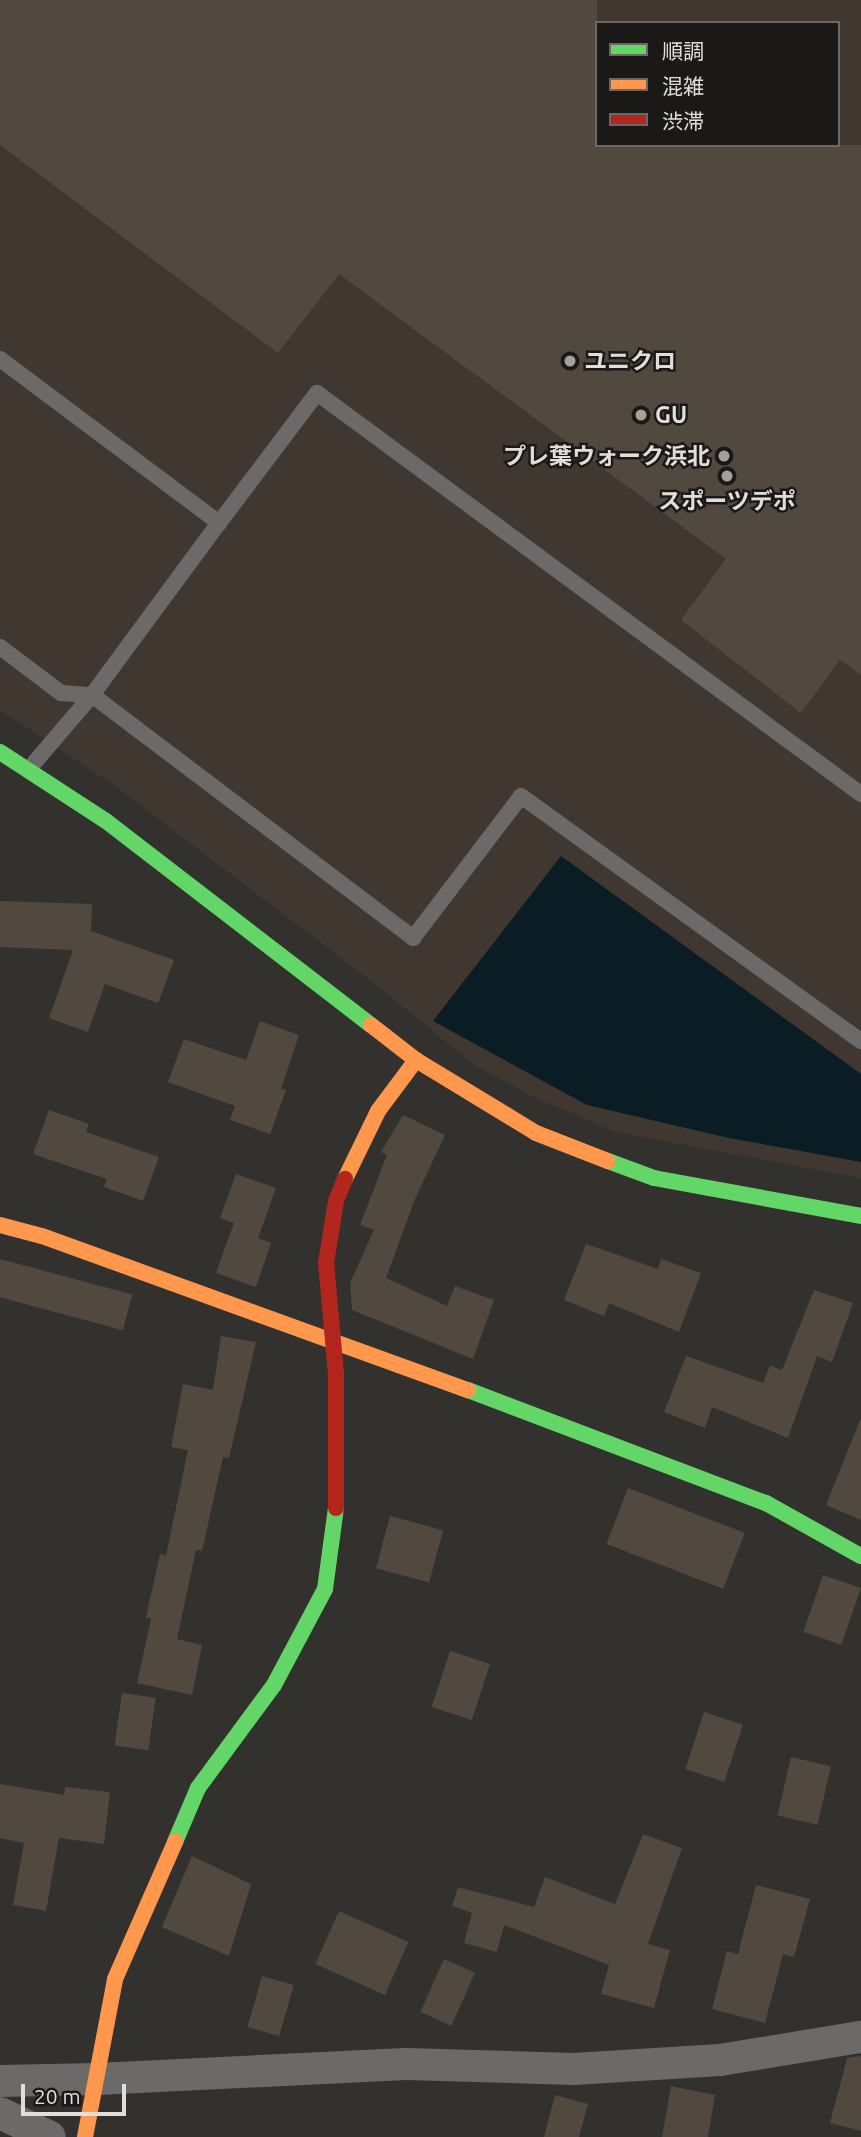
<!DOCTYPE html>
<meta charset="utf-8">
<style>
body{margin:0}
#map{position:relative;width:861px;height:2137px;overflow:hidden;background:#33312e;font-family:Ubuntu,"Noto Sans JP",sans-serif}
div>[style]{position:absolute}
.built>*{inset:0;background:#403830}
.water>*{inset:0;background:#0a1d24}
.building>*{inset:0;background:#514940;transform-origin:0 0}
.lane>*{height:16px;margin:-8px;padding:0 8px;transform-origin:8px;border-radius:8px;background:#6c6a68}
.street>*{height:32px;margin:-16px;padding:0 16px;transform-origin:16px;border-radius:16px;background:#6c6a68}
.fast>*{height:16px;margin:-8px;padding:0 8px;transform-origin:8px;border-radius:8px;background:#63d668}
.slow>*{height:16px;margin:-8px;padding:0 8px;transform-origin:8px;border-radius:8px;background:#ff974d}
.jam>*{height:16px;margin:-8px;padding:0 8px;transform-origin:8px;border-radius:8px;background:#b3261e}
.dots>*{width:19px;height:19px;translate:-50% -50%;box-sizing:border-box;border:4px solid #1b1917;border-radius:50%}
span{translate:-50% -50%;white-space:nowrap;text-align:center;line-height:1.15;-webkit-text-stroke:5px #1b1917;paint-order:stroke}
.poi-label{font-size:23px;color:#e0dddb;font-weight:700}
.left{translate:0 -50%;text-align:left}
.right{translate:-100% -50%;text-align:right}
.legend{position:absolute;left:595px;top:21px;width:245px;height:126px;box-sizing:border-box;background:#1b1917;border:2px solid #6a6765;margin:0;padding:9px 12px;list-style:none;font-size:21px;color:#e0dddb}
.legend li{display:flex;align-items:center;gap:14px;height:35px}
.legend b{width:35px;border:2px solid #6a6765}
.scale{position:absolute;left:21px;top:2084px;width:105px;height:32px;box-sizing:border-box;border:4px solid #e0dddb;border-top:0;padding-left:9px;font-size:21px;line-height:24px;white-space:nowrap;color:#e0dddb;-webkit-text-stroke:5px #1b1917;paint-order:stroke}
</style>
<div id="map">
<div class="built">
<i style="clip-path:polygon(evenodd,0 0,861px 0,861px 1178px,616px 1132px,536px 1098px,476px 1066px,367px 978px,114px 785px,0 710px,0 0,597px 23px,838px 23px,838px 145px,597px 145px,597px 23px)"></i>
</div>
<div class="water">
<i style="clip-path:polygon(561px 856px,861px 1074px,861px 1162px,729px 1138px,587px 1105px,433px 1021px)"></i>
</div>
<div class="building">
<i style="clip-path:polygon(0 0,597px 0,597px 145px,861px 145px,861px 675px,840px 660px,801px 713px,681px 620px,726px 559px,339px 274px,278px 353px,0 145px)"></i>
<i style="clip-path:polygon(0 901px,92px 904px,91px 931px,174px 960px,158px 1003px,105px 984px,88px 1032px,49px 1018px,73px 950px,0 947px)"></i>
<i style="clip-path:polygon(260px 1021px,299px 1035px,281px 1089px,286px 1090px,270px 1134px,230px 1120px,235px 1106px,168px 1082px,184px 1039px,246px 1060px)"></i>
<i style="clip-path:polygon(49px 1110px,89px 1124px,86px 1132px,159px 1157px,143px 1201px,104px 1187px,107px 1179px,33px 1154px)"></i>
<i style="clip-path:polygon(403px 1115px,445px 1135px,415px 1199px,386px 1278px,447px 1306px,455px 1286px,494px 1300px,473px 1359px,352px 1310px,350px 1283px,374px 1230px,360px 1225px,387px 1155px,381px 1152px)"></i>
<i style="clip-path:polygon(236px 1174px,276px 1188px,258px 1238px,271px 1243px,256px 1287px,216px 1273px,234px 1223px,220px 1218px)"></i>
<i style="clip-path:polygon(586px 1244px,658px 1269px,661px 1259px,701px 1273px,679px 1332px,609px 1303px,604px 1316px,564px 1300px)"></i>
<i style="left:0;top:1259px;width:137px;height:37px;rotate:15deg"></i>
<i style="clip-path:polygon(814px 1290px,853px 1303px,832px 1362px,817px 1356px,788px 1438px,712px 1407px,705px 1428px,664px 1412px,686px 1356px,763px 1383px,770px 1366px,782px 1370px)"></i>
<i style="clip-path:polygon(221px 1336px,256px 1342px,229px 1458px,223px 1457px,202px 1551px,196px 1550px,177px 1639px,202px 1645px,192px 1695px,137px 1683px,151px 1619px,146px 1617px,160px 1554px,166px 1556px,188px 1450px,171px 1447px,183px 1384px,213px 1390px)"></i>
<i style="clip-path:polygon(860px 1420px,861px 1420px,861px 1520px,826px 1505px)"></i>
<i style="left:628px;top:1488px;width:125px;height:60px;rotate:21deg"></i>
<i style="left:390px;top:1516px;width:55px;height:54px;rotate:15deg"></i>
<i style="left:823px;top:1575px;width:40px;height:60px;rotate:19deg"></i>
<i style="left:450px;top:1651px;width:42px;height:59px;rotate:18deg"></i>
<i style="left:122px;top:1693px;width:34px;height:53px;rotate:8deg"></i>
<i style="left:704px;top:1712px;width:41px;height:60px;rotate:18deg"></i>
<i style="left:791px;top:1757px;width:41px;height:60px;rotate:13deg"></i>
<i style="clip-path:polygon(0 1784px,64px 1795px,65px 1787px,110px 1792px,104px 1844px,59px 1838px,46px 1911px,13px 1905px,24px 1843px,0 1838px)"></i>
<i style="clip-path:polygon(643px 1834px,682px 1848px,648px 1944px,670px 1950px,654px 2008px,601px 1994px,609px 1965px,504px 1925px,497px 1952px,464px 1943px,472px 1913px,452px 1906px,458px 1887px,534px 1907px,545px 1877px,615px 1904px)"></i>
<i style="clip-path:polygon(192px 1856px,251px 1884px,229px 1956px,162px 1927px)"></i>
<i style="clip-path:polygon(756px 1885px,810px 1899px,794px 1957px,783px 1954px,765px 2023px,712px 2009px,727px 1951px,738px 1954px)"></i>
<i style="left:339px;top:1911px;width:76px;height:58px;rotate:24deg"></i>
<i style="left:444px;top:1959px;width:34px;height:58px;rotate:24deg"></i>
<i style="left:262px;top:1976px;width:33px;height:53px;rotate:16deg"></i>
<i style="clip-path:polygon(861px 2056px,861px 2131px,830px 2123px,847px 2058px)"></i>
<i style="clip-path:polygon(671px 2086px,715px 2095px,708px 2137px,662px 2137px)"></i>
<i style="clip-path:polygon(555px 2095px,588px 2104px,579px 2137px,544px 2137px)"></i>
</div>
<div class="lane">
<i style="left:0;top:359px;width:274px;rotate:36.8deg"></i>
<i style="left:219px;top:523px;width:163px;rotate:-53deg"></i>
<i style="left:317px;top:393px;width:676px;rotate:36.4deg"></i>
<i style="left:0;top:647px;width:76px;rotate:37deg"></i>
<i style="left:61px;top:693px;width:31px;rotate:4deg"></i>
<i style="left:92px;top:695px;width:403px;rotate:37.1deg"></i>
<i style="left:413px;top:938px;width:178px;rotate:-52.7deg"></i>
<i style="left:521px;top:796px;width:419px;rotate:35.8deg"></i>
<i style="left:28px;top:770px;width:99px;rotate:-49.5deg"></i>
<i style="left:92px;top:695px;width:214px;rotate:-53.6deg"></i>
</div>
<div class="street">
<i style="left:0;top:2081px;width:98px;rotate:-1.2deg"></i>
<i style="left:98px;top:2079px;width:308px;rotate:-2.8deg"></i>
<i style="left:406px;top:2064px;width:168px;rotate:1.7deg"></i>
<i style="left:574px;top:2069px;width:146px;rotate:-3.5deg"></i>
<i style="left:720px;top:2060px;width:143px;rotate:-9.3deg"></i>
<i style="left:0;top:2113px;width:55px;rotate:25.6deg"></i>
</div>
<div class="fast">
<i style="left:0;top:752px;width:126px;rotate:33.1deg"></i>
<i style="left:106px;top:821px;width:334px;rotate:37.6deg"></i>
<i style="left:608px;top:1161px;width:49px;rotate:20.3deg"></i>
<i style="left:654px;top:1178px;width:210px;rotate:10.4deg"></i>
<i style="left:468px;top:1390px;width:319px;rotate:20.8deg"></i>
<i style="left:766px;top:1503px;width:109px;rotate:29.2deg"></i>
<i style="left:175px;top:1842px;width:59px;rotate:-66.9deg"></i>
<i style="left:198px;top:1788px;width:128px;rotate:-53.6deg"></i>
<i style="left:274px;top:1685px;width:109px;rotate:-62deg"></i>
<i style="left:325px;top:1589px;width:82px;rotate:-82.3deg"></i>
</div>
<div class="slow">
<i style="left:371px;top:1025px;width:57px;rotate:37.9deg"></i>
<i style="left:416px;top:1060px;width:140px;rotate:31.3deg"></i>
<i style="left:536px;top:1133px;width:77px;rotate:21.3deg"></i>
<i style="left:345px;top:1179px;width:76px;rotate:-64.1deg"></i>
<i style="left:378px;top:1111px;width:64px;rotate:-53.3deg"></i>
<i style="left:0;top:1225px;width:43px;rotate:14.7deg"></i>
<i style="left:42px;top:1236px;width:453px;rotate:19.9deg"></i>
<i style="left:85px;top:2137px;width:161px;rotate:-79.2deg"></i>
<i style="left:115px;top:1979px;width:150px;rotate:-66.3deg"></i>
</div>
<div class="jam">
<i style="left:336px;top:1508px;width:134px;rotate:-90deg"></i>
<i style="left:336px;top:1374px;width:111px;rotate:-95.1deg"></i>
<i style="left:326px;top:1263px;width:63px;rotate:-80.8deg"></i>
<i style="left:336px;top:1201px;width:24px;rotate:-68deg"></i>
</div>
<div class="dots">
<i style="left:570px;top:361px;background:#a3a19e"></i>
<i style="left:641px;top:415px;background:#a3a19e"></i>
<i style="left:724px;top:456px;background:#a3a19e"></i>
<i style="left:727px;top:476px;background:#a3a19e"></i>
</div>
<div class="poi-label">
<span class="left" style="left:584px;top:361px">ユニクロ</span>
<span class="left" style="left:655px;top:415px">GU</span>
<span class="right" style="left:710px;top:456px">プレ葉ウォーク浜北</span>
<span style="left:727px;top:501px">スポーツデポ</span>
</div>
<ul class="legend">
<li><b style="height:9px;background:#63d668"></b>順調</li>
<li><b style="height:9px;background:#ff974d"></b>混雑</li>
<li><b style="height:9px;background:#b3261e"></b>渋滞</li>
</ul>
<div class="scale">20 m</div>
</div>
